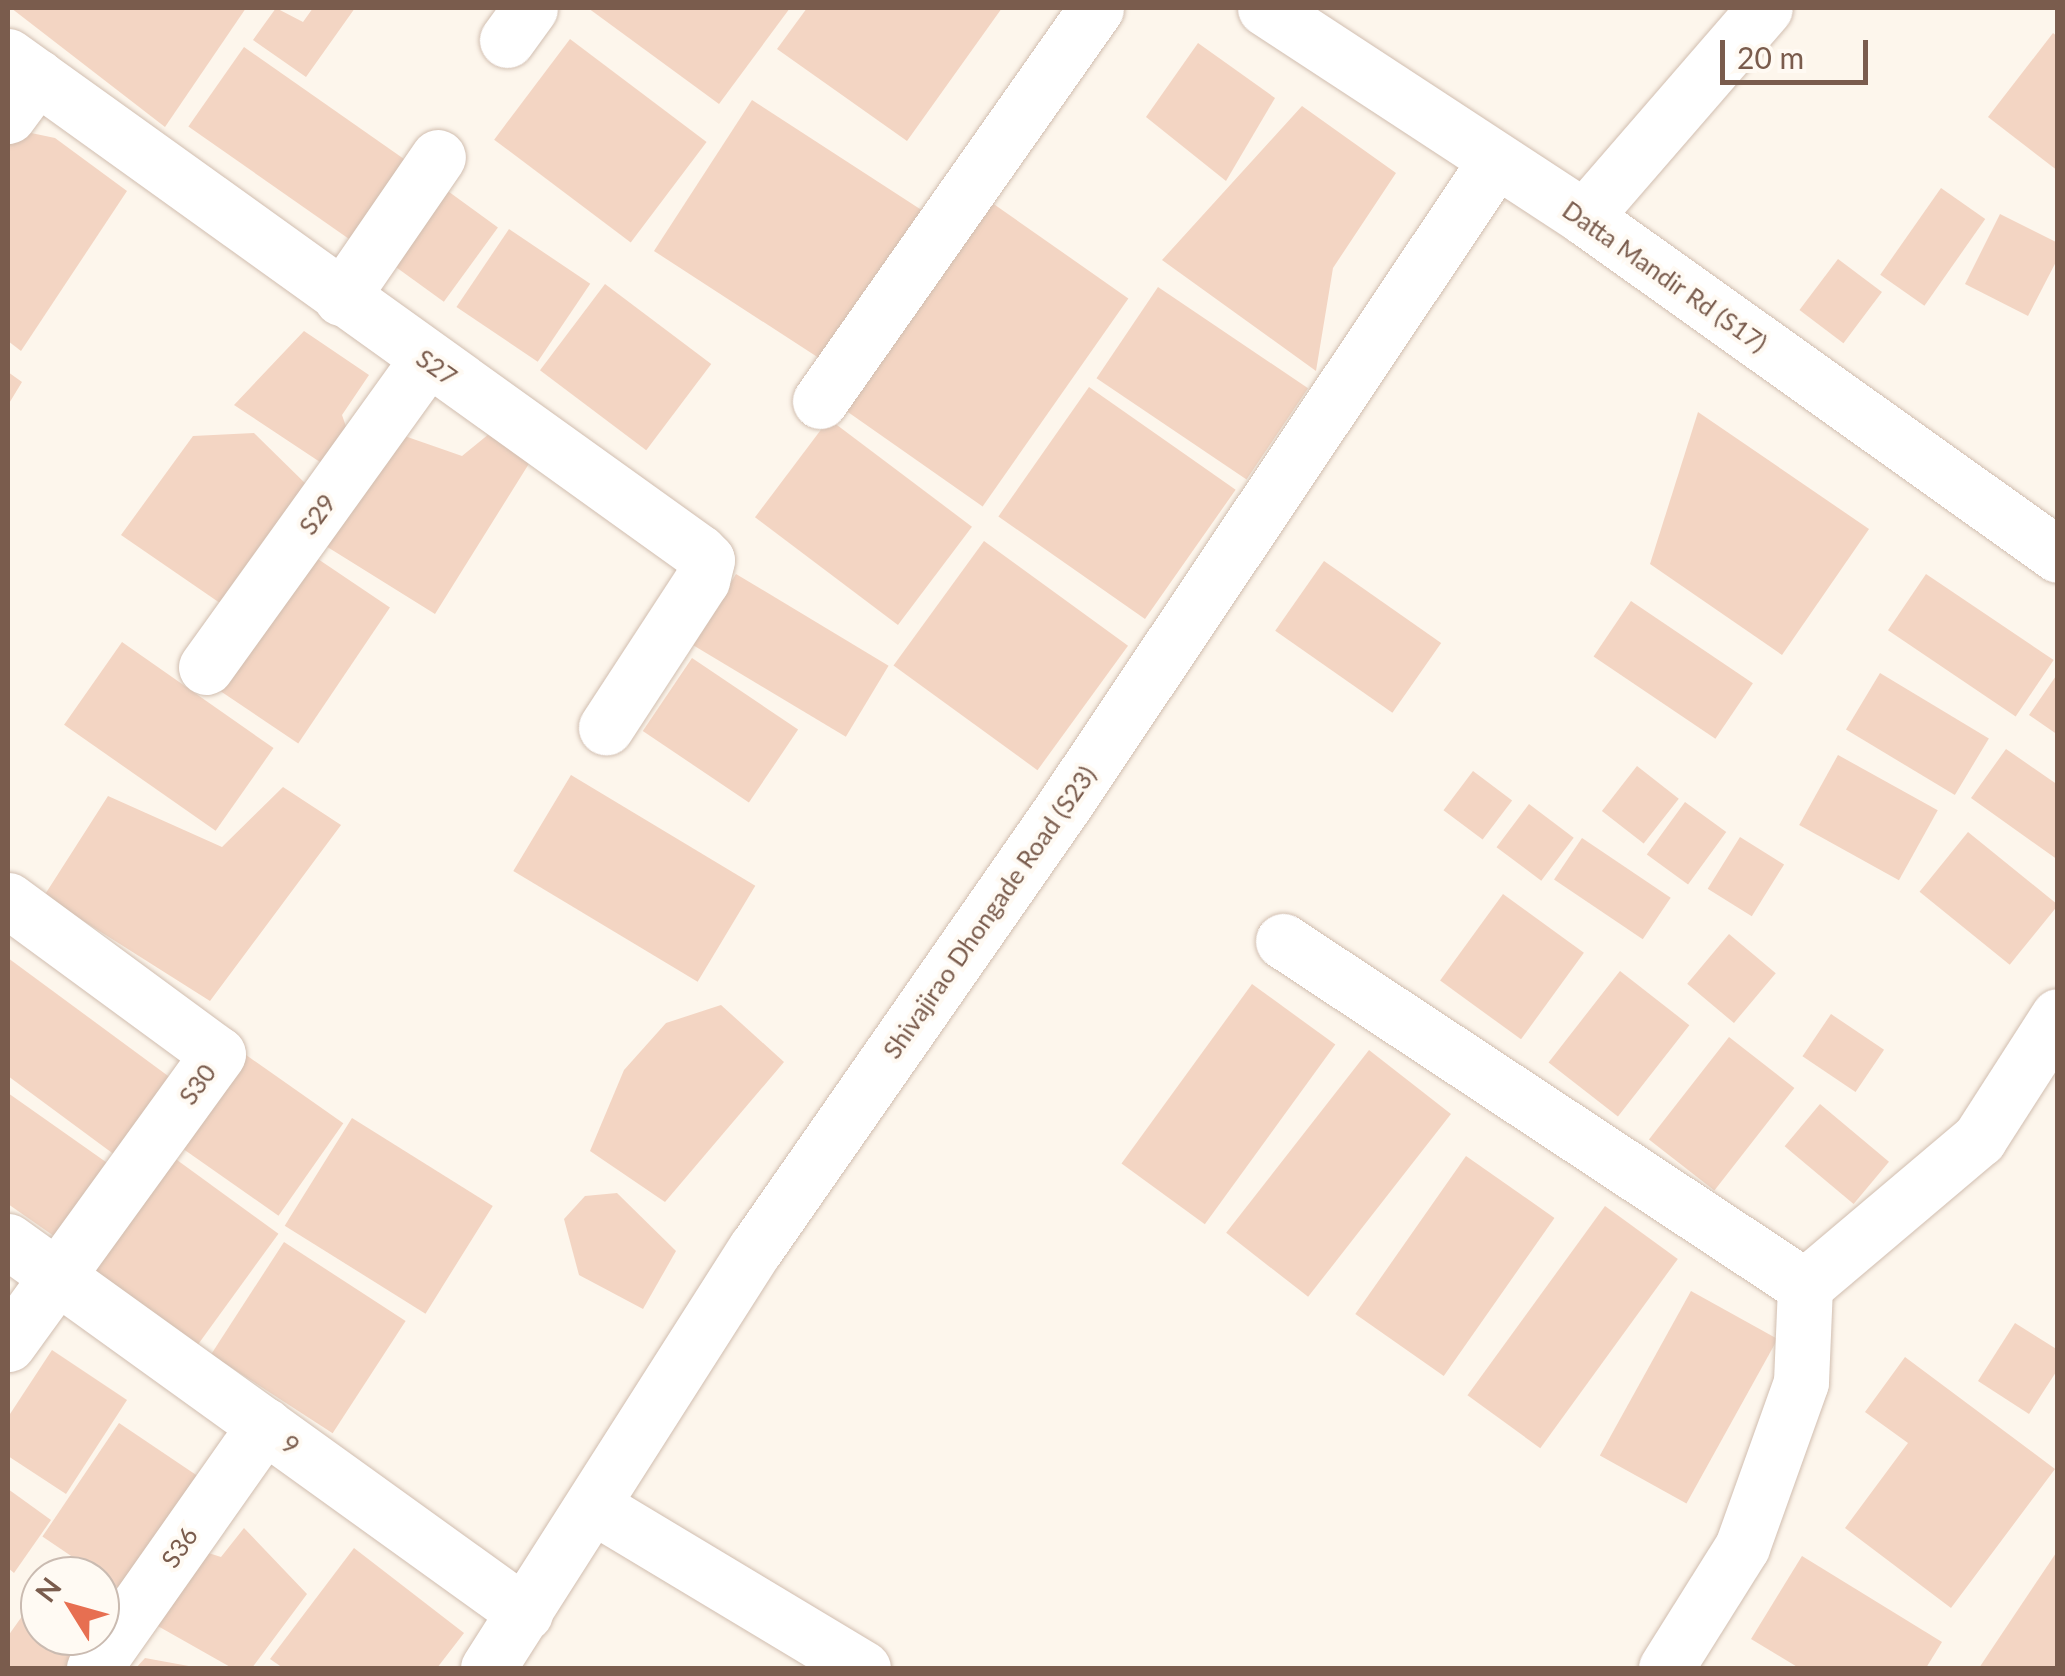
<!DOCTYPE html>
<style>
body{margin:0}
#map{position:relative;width:2065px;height:1676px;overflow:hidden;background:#fdf6ec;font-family:Lato,sans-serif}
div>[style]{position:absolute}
.building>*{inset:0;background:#f3d5c3;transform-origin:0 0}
.roads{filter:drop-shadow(0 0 2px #d1beb0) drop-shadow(0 0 2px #d1beb0)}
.minor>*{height:55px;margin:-27.5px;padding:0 27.5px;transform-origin:27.5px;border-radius:27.5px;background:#fff}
span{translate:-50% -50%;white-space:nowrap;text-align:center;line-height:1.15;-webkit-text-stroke:8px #fffaf3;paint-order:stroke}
.street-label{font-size:25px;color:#7a5c4d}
.frame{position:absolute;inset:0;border:10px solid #7a5c4d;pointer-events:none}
.north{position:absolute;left:20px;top:1556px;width:100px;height:100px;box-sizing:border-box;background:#fffaf3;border:2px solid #cabbb1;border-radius:50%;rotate:307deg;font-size:28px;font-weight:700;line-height:40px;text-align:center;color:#7a5c4d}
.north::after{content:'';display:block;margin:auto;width:35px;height:45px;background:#e76f51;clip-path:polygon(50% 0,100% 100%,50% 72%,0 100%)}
.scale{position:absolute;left:1720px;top:40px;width:148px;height:45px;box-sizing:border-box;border:5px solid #7a5c4d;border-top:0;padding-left:12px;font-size:30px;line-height:35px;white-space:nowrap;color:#7a5c4d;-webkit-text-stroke:8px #fffaf3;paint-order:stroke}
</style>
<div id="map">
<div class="building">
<i style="clip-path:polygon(11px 8px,246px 8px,165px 127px)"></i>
<i style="clip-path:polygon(276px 8px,303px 22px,313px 8px,355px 8px,306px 77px,253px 40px)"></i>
<i style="clip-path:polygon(588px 8px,790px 8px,719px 104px)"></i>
<i style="clip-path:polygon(807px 8px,1002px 8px,907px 141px,777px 49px)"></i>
<i style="clip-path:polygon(2053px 33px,2058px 37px,2058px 171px,1988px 117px)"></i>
<i style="left:570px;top:39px;width:171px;height:126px;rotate:37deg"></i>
<i style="clip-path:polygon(1198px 43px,1275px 98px,1226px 181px,1146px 117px)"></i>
<i style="left:244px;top:47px;width:218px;height:97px;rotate:35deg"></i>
<i style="left:752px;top:100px;width:204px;height:180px;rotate:33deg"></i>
<i style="clip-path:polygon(1302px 106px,1396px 173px,1333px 268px,1316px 371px,1162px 260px)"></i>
<i style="clip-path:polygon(17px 130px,55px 138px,127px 191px,21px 351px,8px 341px,8px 143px)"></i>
<i style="left:434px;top:181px;width:79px;height:92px;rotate:36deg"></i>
<i style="left:1941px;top:188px;width:54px;height:106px;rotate:35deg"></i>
<i style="left:985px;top:198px;width:175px;height:254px;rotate:35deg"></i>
<i style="clip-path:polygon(2000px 214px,2058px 243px,2058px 258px,2028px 316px,1965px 284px)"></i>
<i style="left:509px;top:229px;width:98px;height:94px;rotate:34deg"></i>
<i style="left:1838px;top:259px;width:55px;height:64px;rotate:37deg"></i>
<i style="left:605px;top:284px;width:133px;height:108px;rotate:37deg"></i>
<i style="left:1158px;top:287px;width:181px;height:110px;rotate:34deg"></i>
<i style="clip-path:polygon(304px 331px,369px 375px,342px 415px,349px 435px,329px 468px,234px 405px)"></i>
<i style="clip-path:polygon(8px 372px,22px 382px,8px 405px)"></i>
<i style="left:1089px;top:387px;width:179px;height:158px;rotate:35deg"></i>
<i style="clip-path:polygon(1698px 412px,1869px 529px,1782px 655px,1650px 564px)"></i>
<i style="left:829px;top:419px;width:179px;height:123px;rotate:37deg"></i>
<i style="clip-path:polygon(500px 425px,535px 454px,435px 614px,321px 543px,396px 433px,462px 456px)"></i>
<i style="clip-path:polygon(254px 433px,310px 488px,233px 612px,121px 535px,193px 436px)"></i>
<i style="left:984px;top:541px;width:178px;height:154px;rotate:36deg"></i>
<i style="left:312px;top:555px;width:94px;height:164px;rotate:34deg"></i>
<i style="left:1324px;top:561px;width:143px;height:85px;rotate:35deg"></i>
<i style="left:736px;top:574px;width:178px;height:83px;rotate:31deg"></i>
<i style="left:1926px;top:574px;width:154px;height:68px;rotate:34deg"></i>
<i style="left:1631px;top:601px;width:147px;height:67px;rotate:34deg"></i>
<i style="left:122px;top:642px;width:185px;height:101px;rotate:35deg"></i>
<i style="left:692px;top:658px;width:128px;height:88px;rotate:34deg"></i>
<i style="left:1880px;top:673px;width:127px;height:66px;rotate:31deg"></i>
<i style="clip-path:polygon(2058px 673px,2058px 735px,2029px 715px)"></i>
<i style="clip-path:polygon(2006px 749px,2058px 785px,2058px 860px,1971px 798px)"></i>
<i style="left:1838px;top:755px;width:114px;height:80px;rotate:29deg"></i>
<i style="left:1637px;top:766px;width:53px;height:57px;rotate:38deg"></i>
<i style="left:1473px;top:771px;width:49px;height:49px;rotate:37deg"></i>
<i style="left:571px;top:775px;width:215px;height:112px;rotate:31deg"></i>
<i style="clip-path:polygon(283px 787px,341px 825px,210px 1001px,44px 896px,108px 796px,222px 847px)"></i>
<i style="left:1685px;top:802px;width:51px;height:65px;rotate:36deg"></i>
<i style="left:1529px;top:804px;width:56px;height:54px;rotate:37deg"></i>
<i style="left:1968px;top:832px;width:116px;height:77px;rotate:39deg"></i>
<i style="left:1740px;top:837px;width:52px;height:61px;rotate:32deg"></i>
<i style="left:1582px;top:838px;width:107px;height:50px;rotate:34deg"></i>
<i style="left:1503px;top:894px;width:100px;height:107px;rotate:36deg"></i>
<i style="left:1729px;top:934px;width:61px;height:65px;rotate:40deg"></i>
<i style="clip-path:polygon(8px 958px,179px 1084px,123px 1161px,8px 1076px)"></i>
<i style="left:1620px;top:971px;width:88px;height:116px;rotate:38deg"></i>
<i style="left:1252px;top:984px;width:103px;height:222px;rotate:36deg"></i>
<i style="clip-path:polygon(721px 1005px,784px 1062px,665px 1202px,590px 1151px,624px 1070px,666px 1023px)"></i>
<i style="left:1831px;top:1014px;width:64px;height:51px;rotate:34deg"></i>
<i style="left:1729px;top:1037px;width:83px;height:130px;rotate:38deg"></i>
<i style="left:236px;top:1048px;width:131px;height:113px;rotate:35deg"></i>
<i style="left:1369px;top:1050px;width:104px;height:232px;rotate:38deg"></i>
<i style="clip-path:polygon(8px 1093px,113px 1167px,61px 1241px,8px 1204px)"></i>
<i style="left:1820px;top:1104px;width:90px;height:55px;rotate:40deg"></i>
<i style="left:352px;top:1118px;width:166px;height:127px;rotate:32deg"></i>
<i style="left:166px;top:1152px;width:139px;height:148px;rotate:36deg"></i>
<i style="left:1466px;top:1156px;width:108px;height:193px;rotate:35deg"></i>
<i style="clip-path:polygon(617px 1193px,676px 1251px,643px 1309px,579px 1275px,564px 1219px,585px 1196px)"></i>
<i style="left:1605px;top:1206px;width:90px;height:234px;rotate:36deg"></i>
<i style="left:284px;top:1242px;width:145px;height:134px;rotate:33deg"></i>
<i style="left:1691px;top:1291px;width:99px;height:188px;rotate:29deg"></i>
<i style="clip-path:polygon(2015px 1323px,2058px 1350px,2058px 1369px,2029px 1414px,1978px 1381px)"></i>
<i style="clip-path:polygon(52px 1350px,127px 1400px,66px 1494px,8px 1456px,8px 1417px)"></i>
<i style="clip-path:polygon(1905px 1357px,2055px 1469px,1951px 1608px,1845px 1528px,1908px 1443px,1865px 1412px)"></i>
<i style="left:119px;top:1423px;width:107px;height:137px;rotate:34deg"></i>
<i style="clip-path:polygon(8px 1489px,51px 1520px,14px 1573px,8px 1568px)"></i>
<i style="clip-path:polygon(244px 1528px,307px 1594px,252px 1668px,232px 1668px,156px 1625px,193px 1548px,221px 1557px)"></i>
<i style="clip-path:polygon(354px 1548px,464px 1633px,437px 1668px,283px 1668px,270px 1659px)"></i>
<i style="clip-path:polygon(2058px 1550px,2058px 1668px,1979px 1668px)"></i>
<i style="clip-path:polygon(1802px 1556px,1942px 1642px,1926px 1668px,1799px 1668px,1751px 1639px)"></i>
<i style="clip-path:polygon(64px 1558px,89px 1576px,51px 1576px)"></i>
<i style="clip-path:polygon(100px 1584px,128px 1605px,82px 1668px,8px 1668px,8px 1636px,40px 1591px,40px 1636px,100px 1636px)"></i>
<i style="clip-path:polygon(145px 1658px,194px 1667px,193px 1668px,136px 1668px)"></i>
</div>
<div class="roads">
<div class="minor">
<i style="left:1265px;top:8px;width:381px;rotate:33.2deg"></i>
<i style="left:1584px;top:217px;width:582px;rotate:35.49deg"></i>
<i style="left:507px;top:40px;width:39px;rotate:-54deg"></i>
<i style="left:8px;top:56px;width:851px;rotate:35.67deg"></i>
<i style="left:699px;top:552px;width:11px;rotate:45deg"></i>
<i style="left:707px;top:560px;width:21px;rotate:104deg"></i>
<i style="left:702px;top:580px;width:176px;rotate:123.1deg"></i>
<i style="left:8px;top:116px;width:49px;rotate:-53.4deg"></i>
<i style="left:1584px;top:217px;width:276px;rotate:-49.1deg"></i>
<i style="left:341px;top:298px;width:171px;rotate:-55.5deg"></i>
<i style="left:820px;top:401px;width:480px;rotate:-54.9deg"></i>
<i style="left:206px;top:667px;width:378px;rotate:-54.3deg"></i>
<i style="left:8px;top:900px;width:260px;rotate:36.3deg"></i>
<i style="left:218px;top:1054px;width:358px;rotate:125.9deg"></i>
<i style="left:1283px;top:941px;width:626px;rotate:33.46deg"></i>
<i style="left:8px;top:1241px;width:637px;rotate:35.74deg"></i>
<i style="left:593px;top:1506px;width:315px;rotate:31deg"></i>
<i style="left:94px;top:1668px;width:297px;rotate:-54.9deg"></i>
<i style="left:488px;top:1668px;width:498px;rotate:-57.5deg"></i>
<i style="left:756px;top:1248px;width:541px;rotate:-55.16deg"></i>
<i style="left:1065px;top:804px;width:775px;rotate:-56.21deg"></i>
<i style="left:1666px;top:1668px;width:143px;rotate:-57.9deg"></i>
<i style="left:1742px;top:1547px;width:175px;rotate:-70.3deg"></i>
<i style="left:1801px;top:1382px;width:96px;rotate:-87.6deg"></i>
<i style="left:1805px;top:1286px;width:228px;rotate:-40.2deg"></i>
<i style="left:1979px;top:1139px;width:146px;rotate:-57.3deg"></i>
</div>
</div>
<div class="street-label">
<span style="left:1665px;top:276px;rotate:35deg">Datta Mandir Rd (S17)</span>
<span style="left:437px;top:367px;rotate:35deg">S27</span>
<span style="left:317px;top:514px;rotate:-54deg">S29</span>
<span style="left:989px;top:912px;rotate:-55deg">Shivajirao Dhongade Road (S23)</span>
<span style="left:197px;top:1084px;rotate:-54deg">S30</span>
<span style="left:291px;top:1444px;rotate:36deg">9</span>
<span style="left:179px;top:1547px;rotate:-55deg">S36</span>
</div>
<div class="frame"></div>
<div class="north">N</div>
<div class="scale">20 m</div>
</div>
